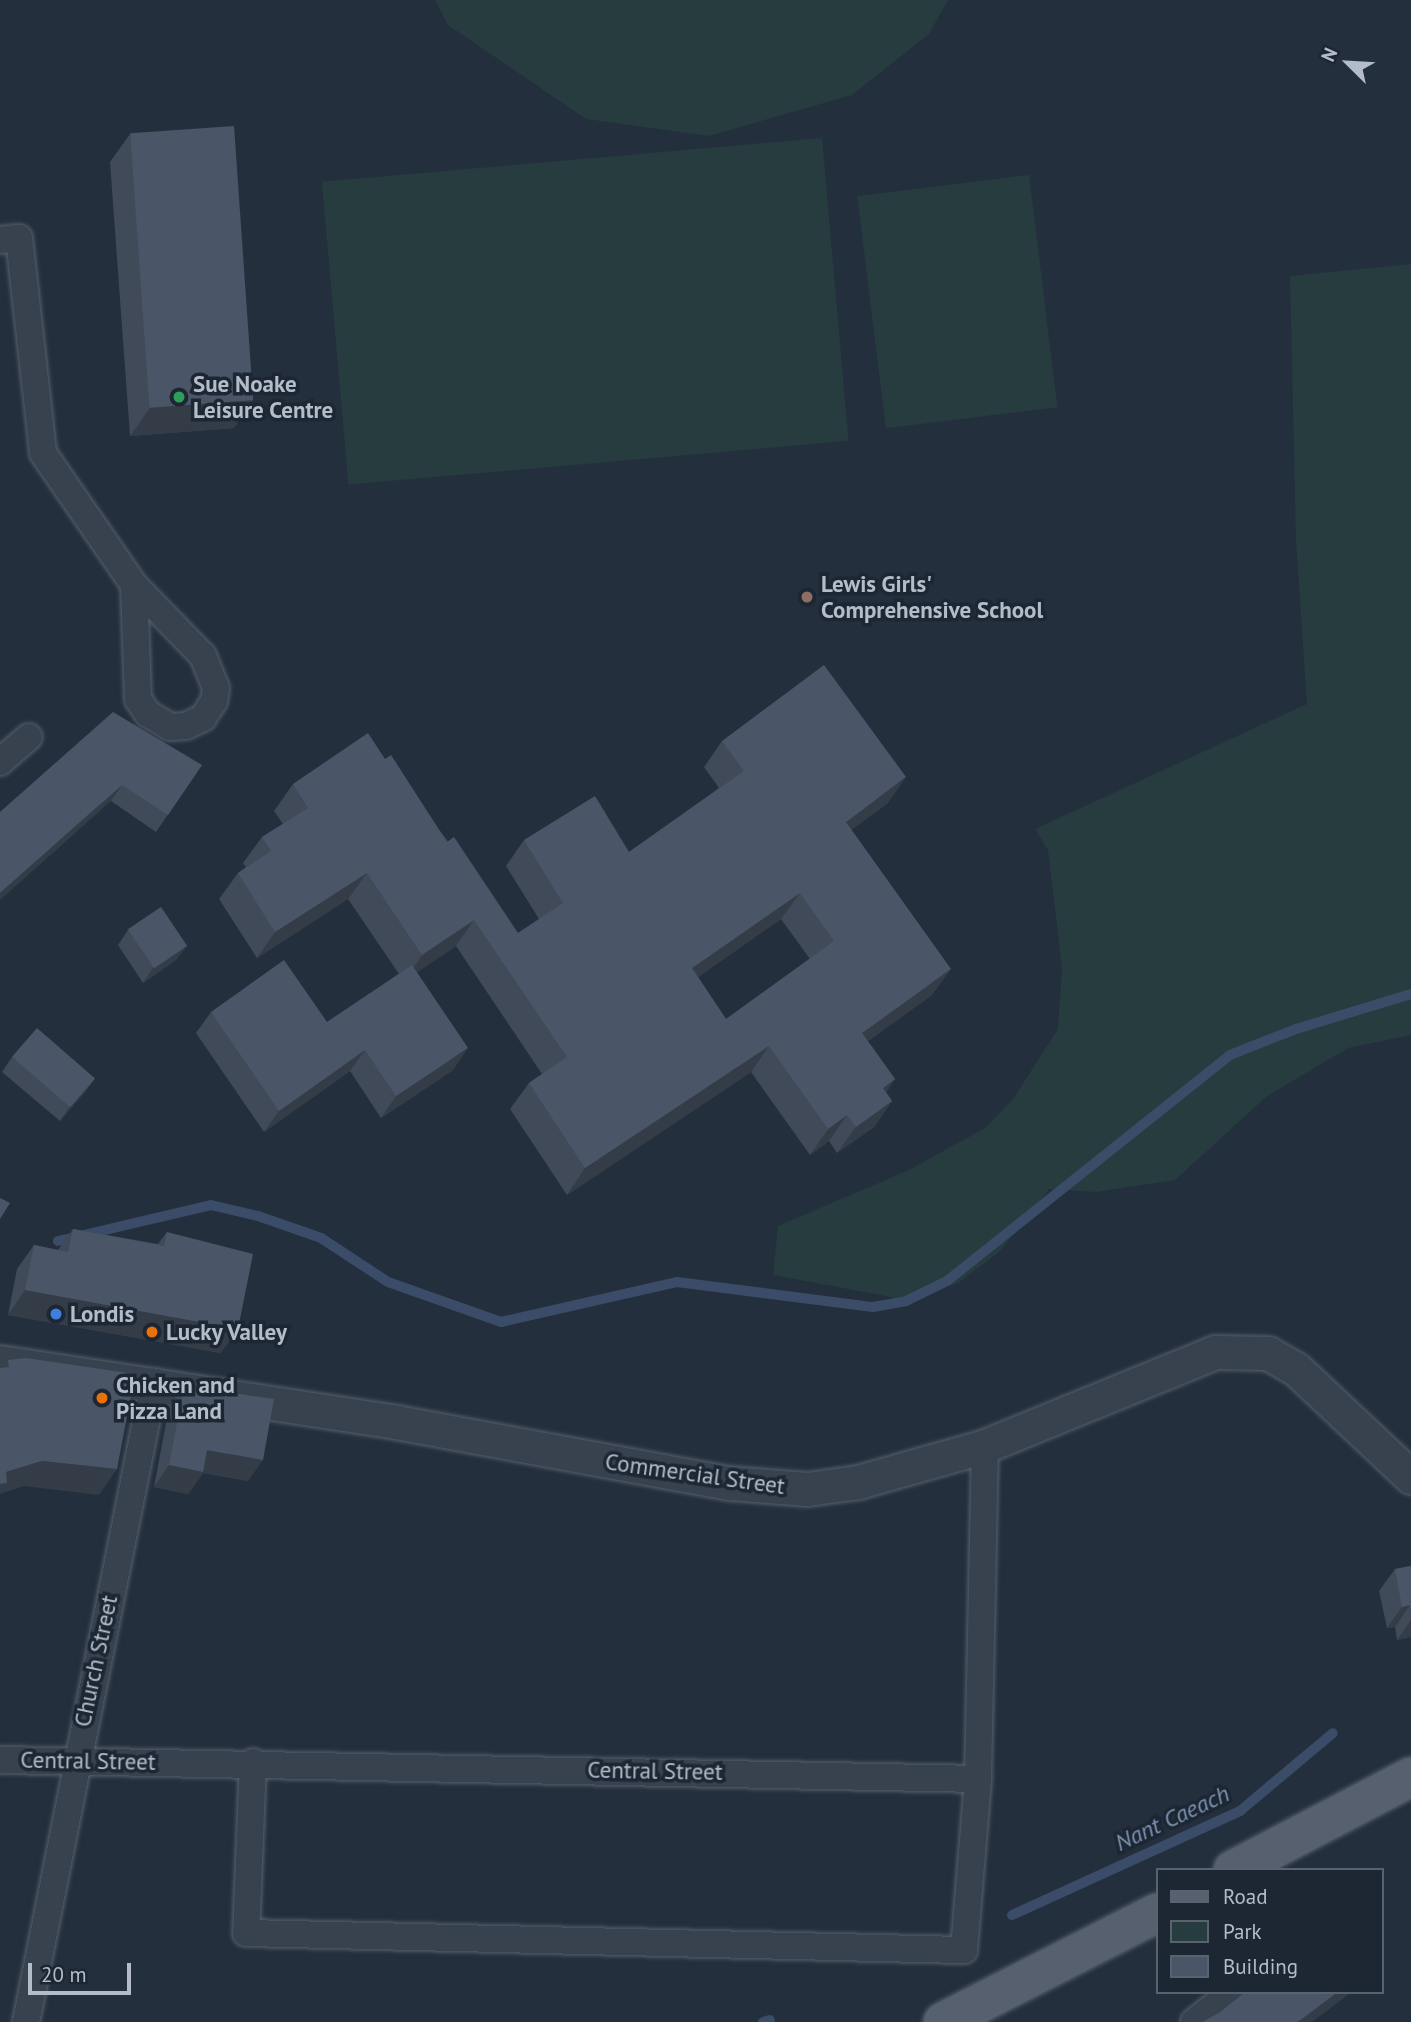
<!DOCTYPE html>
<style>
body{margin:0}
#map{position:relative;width:1411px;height:2022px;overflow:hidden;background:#242f3e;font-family:"PT Sans",sans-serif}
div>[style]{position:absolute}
.green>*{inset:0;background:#263c3f;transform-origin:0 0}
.stream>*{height:10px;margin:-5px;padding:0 5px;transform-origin:5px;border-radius:5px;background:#3a4c67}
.roads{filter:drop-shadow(0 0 2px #565f6c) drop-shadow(0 0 2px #565f6c)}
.minor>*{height:26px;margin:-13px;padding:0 13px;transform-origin:13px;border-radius:13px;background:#38414e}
.tertiary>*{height:33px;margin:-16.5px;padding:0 16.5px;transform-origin:16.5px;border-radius:16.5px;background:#38414e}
.primary>*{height:38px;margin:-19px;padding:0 19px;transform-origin:19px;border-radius:19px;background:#56606e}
.wall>*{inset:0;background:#404a59}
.shaded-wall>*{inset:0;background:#343c48}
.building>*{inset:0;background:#4a5667;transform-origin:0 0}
.dots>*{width:19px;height:19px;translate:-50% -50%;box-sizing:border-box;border:4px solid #1d2633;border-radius:50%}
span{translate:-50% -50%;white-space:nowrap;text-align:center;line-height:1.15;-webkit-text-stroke:7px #1d2633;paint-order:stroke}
.poi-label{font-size:23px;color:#b4bcc9;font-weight:700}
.left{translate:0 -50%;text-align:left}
.street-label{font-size:23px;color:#b4bcc9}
.water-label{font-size:24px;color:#7c92b1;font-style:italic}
.legend{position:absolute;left:1156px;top:1868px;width:228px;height:126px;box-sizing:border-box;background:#1d2633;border:2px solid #59626f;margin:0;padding:9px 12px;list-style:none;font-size:21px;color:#b4bcc9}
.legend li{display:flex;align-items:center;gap:14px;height:35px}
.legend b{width:35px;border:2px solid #59626f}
.north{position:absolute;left:1313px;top:28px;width:70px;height:70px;-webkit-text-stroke:5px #1d2633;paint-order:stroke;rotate:294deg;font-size:19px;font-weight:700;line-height:28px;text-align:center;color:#b4bcc9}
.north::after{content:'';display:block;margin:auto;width:24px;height:32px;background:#b4bcc9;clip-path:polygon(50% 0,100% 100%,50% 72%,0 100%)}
.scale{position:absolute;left:28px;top:1963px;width:103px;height:32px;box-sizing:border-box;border:4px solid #b4bcc9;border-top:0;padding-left:9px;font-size:21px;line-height:24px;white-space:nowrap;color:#b4bcc9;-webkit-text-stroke:5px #1d2633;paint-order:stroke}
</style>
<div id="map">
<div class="green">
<i style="clip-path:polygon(435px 0,948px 0,929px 34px,852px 95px,709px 136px,586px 119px,448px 25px)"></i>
<i style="left:822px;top:138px;width:304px;height:502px;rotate:85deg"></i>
<i style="left:1029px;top:175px;width:234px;height:173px;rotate:83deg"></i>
<i style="clip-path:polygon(1411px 264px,1411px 1035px,1348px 1048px,1266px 1097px,1175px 1180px,1096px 1192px,1049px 1189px,999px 1252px,958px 1283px,902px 1299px,773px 1275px,778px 1226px,909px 1170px,985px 1128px,1013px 1099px,1058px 1029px,1062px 968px,1048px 850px,1035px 829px,1307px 704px,1296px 539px,1290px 276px)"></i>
</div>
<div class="stream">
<i style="left:58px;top:1241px;width:157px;rotate:-13.2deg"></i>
<i style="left:211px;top:1205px;width:48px;rotate:13.2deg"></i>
<i style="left:258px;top:1216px;width:67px;rotate:19.2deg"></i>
<i style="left:321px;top:1238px;width:80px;rotate:33.3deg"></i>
<i style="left:388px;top:1282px;width:120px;rotate:19.5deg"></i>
<i style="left:501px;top:1322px;width:180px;rotate:-12.8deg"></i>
<i style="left:677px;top:1282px;width:198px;rotate:7.3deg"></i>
<i style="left:873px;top:1307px;width:34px;rotate:-10deg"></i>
<i style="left:906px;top:1301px;width:46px;rotate:-26deg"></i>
<i style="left:947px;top:1281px;width:362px;rotate:-38.6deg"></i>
<i style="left:1230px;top:1055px;width:71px;rotate:-21.5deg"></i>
<i style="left:1296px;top:1029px;width:120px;rotate:-16.9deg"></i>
<i style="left:1012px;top:1915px;width:251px;rotate:-24.5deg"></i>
<i style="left:1240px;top:1811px;width:121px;rotate:-40deg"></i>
<i style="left:763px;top:2022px;width:7px;rotate:-16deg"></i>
</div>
<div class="roads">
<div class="minor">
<i style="left:0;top:240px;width:19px;rotate:-6deg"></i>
<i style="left:19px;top:238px;width:216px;rotate:83.6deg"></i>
<i style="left:43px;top:453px;width:160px;rotate:55.4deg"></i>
<i style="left:134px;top:585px;width:99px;rotate:45.8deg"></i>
<i style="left:203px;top:656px;width:35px;rotate:68deg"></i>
<i style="left:216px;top:689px;width:12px;rotate:99deg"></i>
<i style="left:214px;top:701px;width:20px;rotate:123deg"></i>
<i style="left:203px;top:718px;width:19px;rotate:155deg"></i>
<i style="left:186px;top:726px;width:16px;rotate:176deg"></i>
<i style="left:170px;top:727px;width:26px;rotate:-149deg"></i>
<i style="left:148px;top:714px;width:18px;rotate:-124deg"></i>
<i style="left:138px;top:699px;width:114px;rotate:-92deg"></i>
<i style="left:0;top:762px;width:38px;rotate:-41deg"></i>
<i style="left:0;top:1760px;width:978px;rotate:1.11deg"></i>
<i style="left:978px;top:1779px;width:333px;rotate:-88.8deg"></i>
<i style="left:253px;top:1762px;width:171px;rotate:92.3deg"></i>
<i style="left:246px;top:1933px;width:718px;rotate:1.36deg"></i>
<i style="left:964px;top:1950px;width:172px;rotate:-85.3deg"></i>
<i style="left:26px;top:2022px;width:653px;rotate:-78.69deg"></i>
<i style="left:1194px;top:2022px;width:48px;rotate:-38.3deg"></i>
</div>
<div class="tertiary">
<i style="left:0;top:1362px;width:401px;rotate:8.6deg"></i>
<i style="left:396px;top:1422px;width:340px;rotate:10.4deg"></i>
<i style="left:730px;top:1483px;width:77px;rotate:4.5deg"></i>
<i style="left:807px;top:1489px;width:51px;rotate:-7.8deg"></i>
<i style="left:858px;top:1482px;width:132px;rotate:-15.8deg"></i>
<i style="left:985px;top:1446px;width:248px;rotate:-22.2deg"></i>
<i style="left:1215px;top:1352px;width:53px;rotate:1.1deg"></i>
<i style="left:1268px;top:1353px;width:32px;rotate:30deg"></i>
<i style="left:1296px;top:1369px;width:158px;rotate:43.2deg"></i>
</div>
<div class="primary">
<i style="left:1233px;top:1870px;width:201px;rotate:-27.6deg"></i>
<i style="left:943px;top:2022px;width:240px;rotate:-27deg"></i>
</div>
</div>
<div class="wall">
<i style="clip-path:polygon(130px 134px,234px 428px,130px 436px,110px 162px)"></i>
<i style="clip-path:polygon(evenodd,722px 741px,888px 803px,851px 830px,932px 995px,868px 1041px,895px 1079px,886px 1092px,892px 1101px,874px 1127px,837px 1153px,829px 1141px,810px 1155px,751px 1072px,567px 1195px,510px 1109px,529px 1083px,542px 1074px,456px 946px,417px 972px,453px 1070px,381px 1118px,350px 1071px,264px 1132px,196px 1033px,211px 1012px,327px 1022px,399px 974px,348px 899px,257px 958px,219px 899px,238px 873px,246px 867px,243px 863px,262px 837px,283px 824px,274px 811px,293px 784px,385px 759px,518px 933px,539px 919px,506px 866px,524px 840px,629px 852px,719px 788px,704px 767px,722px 741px,781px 919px,810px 959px,726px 1019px,698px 977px,781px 919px)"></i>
<i style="clip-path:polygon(202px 765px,156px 832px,111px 801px,0 812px)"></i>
<i style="clip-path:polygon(128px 930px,176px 960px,143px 983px,118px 945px)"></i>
<i style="clip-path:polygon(12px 1057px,95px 1078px,85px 1092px,60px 1121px,2px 1072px)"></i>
<i style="clip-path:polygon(73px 1229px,158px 1244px,167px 1232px,221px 1353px,8px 1315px,17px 1269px,34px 1245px,58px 1250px)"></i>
<i style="clip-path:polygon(184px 1386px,248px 1481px,203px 1473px,188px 1494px,154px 1487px,169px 1407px)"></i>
<i style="clip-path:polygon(1411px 1566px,1411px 1637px,1397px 1640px,1395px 1627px,1387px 1628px,1379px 1591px,1395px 1569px)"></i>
</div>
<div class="shaded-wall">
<i style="clip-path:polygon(253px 400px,234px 428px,130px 436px,150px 408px)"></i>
<i style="clip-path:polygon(906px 777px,888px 803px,827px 848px,846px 822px)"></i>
<i style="clip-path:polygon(122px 785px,111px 801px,0 900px,0 893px)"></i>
<i style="clip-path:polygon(367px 873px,348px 899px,257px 958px,275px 932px)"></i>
<i style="clip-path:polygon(800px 893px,781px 919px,673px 994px,692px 968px)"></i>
<i style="clip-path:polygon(474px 920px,456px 946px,404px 981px,422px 955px)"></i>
<i style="clip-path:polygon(187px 946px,176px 960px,143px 983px,153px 968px)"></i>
<i style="clip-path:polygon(951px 969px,932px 995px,843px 1059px,862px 1033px)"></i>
<i style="clip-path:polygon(769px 1046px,751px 1072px,567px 1195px,585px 1168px)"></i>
<i style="clip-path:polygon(468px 1048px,453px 1070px,381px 1118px,396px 1096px)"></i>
<i style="clip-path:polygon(365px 1050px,350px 1071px,264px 1132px,279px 1111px)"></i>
<i style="clip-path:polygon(95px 1078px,85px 1092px,60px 1121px,70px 1106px)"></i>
<i style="clip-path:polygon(895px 1079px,876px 1105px,883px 1088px)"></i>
<i style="clip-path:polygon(892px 1101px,874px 1127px,837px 1153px,856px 1127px)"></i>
<i style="clip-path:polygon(847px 1115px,829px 1141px,810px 1155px,828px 1129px)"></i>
<i style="clip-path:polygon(25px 1290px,238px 1329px,221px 1353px,8px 1315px)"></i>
<i style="clip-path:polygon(207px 1450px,263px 1460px,248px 1481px,203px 1473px,188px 1494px,154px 1487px,169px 1465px)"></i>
<i style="clip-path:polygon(42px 1461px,117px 1469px,99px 1495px,24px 1486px,0 1494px,0 1480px,6px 1472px)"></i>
<i style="clip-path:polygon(1410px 1605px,1395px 1627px,1387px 1628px,1402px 1607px)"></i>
<i style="clip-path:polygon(1411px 1620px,1411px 1637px,1397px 1640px)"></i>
<i style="clip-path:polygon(1338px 1992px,1352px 1992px,1312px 2022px,1298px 2022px)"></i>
</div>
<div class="building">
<i style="left:234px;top:126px;width:275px;height:104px;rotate:86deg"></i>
<i style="clip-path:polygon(evenodd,824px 665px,906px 777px,846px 822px,951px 969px,862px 1033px,895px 1079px,883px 1088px,892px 1101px,856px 1127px,847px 1115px,828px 1129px,769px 1046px,585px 1168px,529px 1083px,567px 1057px,474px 920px,422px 955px,367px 873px,275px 932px,238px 873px,271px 851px,262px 837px,308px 808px,293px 784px,368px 733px,385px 759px,391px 755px,447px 842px,454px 837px,518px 933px,563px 903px,524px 840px,595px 796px,629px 852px,744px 771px,722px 741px,824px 665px,800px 893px,834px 941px,726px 1019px,692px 968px,800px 893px)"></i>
<i style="clip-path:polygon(113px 712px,202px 765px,168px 815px,122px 785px,0 893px,0 812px)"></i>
<i style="left:161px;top:907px;width:47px;height:40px;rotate:56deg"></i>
<i style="clip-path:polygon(284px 960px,327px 1022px,412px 965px,468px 1048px,396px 1096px,365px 1050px,279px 1111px,211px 1012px)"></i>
<i style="left:37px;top:1028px;width:77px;height:38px;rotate:41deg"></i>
<i style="clip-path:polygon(0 1198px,10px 1203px,0 1219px)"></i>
<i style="clip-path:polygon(73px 1229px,164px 1246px,167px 1232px,253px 1254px,238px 1329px,25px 1290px,34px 1245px,68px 1252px)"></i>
<i style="clip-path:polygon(26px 1358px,135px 1374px,117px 1469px,42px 1461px,6px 1472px,7px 1483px,0 1484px,0 1368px,9px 1367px,8px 1360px)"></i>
<i style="clip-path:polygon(184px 1386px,274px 1399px,263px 1460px,207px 1450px,203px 1472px,169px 1465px)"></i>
<i style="clip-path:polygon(1411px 1566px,1411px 1611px,1410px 1605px,1402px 1607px,1395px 1569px)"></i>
<i style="clip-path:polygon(1245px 1992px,1338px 1992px,1298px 2022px,1202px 2022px,1219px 2013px)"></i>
</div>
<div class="dots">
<i style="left:179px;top:397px;background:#2e9e5b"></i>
<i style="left:807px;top:597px;background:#8d6e63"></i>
<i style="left:56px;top:1314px;background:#3f7fe0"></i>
<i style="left:152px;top:1332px;background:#e8710a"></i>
<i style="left:102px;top:1398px;background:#e8710a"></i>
</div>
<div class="poi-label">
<span class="left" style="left:193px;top:397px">Sue Noake<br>Leisure Centre</span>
<span class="left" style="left:821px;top:597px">Lewis Girls'<br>Comprehensive School</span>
<span class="left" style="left:70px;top:1314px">Londis</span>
<span class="left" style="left:166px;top:1332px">Lucky Valley</span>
<span class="left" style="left:116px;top:1398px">Chicken and<br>Pizza Land</span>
</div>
<div class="street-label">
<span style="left:695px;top:1474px;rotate:8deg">Commercial Street</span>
<span style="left:96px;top:1661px;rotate:-78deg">Church Street</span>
<span style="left:88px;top:1761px;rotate:1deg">Central Street</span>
<span style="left:655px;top:1771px;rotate:1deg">Central Street</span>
</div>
<div class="water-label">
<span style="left:1172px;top:1818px;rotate:-25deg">Nant Caeach</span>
</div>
<ul class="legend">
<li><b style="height:9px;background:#56606e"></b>Road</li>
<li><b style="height:19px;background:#263c3f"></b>Park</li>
<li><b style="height:19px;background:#4a5667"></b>Building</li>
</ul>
<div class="north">N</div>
<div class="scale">20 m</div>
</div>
